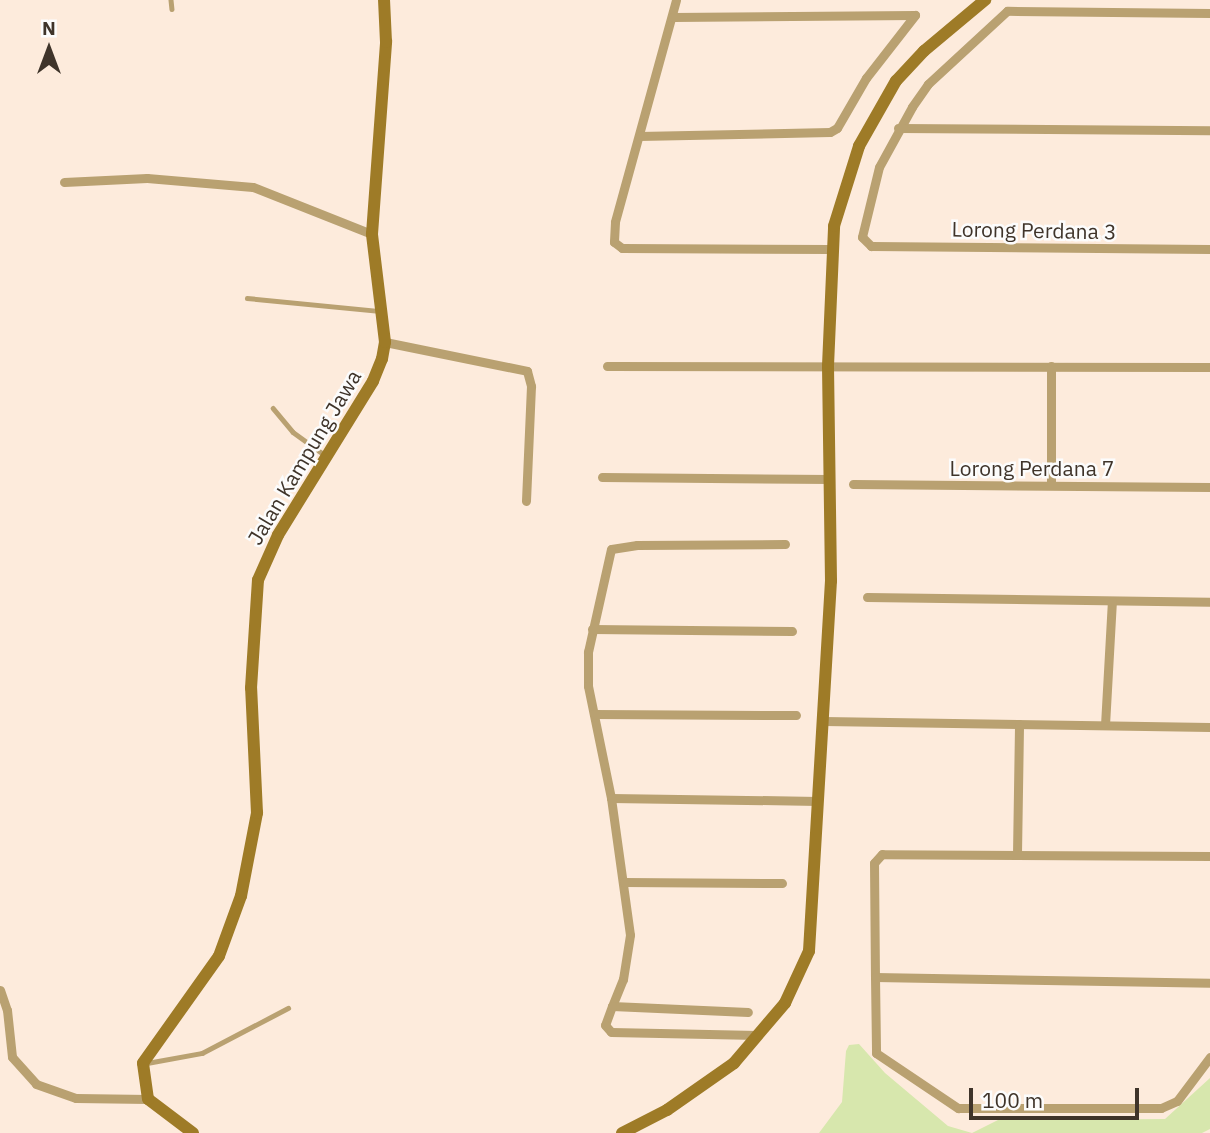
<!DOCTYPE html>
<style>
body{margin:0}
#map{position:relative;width:1210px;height:1133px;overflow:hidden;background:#fdebdc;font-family:"IBM Plex Sans",sans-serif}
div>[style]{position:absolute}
.green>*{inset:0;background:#d7e7ad}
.lane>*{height:4.5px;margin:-2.25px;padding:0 2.25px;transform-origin:2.25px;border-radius:2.25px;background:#b9a171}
.street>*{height:9px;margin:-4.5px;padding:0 4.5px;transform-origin:4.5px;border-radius:4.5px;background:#b9a171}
.secondary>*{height:12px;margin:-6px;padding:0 6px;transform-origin:6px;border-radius:6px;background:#9e7b27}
span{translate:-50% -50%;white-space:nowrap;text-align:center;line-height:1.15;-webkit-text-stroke:5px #fcfcfc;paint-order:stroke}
.street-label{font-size:21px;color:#3f342a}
.north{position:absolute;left:14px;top:14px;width:70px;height:70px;-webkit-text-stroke:5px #fcfcfc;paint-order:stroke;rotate:0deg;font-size:19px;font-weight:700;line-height:28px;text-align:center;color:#3f342a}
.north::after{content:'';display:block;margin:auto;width:24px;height:32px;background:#3f342a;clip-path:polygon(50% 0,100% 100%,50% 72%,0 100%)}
.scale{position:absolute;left:969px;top:1088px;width:170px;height:32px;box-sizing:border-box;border:4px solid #3f342a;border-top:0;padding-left:9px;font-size:21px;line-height:24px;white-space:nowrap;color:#3f342a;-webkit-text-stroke:5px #fcfcfc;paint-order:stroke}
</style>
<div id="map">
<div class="green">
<i style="clip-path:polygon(859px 1044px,885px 1073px,948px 1126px,972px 1133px,819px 1133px,842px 1102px,846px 1051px,849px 1045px)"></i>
<i style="clip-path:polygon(1210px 1078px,1210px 1129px,1202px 1133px,972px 1133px,998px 1120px,1165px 1119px)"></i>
</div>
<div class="lane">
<i style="left:171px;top:0;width:9px;rotate:84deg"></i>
<i style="left:247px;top:298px;width:134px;rotate:5.6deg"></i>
<i style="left:273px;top:408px;width:31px;rotate:50deg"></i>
<i style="left:293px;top:432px;width:41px;rotate:36deg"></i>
<i style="left:147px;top:1063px;width:56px;rotate:-10.3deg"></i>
<i style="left:202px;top:1053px;width:97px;rotate:-27.6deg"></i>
</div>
<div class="street">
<i style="left:676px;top:0;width:230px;rotate:105.4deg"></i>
<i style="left:615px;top:222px;width:20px;rotate:93deg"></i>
<i style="left:614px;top:242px;width:10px;rotate:37deg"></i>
<i style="left:622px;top:248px;width:208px;rotate:0.3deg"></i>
<i style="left:1210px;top:13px;width:203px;rotate:-179.4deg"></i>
<i style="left:1007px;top:11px;width:108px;rotate:137.3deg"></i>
<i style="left:928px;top:84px;width:28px;rotate:125deg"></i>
<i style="left:912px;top:107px;width:68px;rotate:118.8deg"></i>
<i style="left:879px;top:167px;width:72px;rotate:103.7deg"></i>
<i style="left:862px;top:237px;width:13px;rotate:45deg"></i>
<i style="left:871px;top:246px;width:339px;rotate:0.5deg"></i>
<i style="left:673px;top:17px;width:242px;rotate:-0.5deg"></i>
<i style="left:898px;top:128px;width:312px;rotate:0.4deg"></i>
<i style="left:639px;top:136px;width:191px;rotate:-1.2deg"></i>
<i style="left:830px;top:132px;width:8px;rotate:-30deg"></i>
<i style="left:837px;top:128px;width:58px;rotate:-59.9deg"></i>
<i style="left:866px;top:78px;width:80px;rotate:-52.1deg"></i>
<i style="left:64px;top:182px;width:83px;rotate:-2.8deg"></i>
<i style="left:147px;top:178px;width:106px;rotate:4.9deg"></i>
<i style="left:253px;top:187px;width:128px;rotate:21.6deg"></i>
<i style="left:385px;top:342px;width:145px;rotate:11.5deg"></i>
<i style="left:527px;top:371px;width:16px;rotate:75deg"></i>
<i style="left:531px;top:386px;width:115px;rotate:92.5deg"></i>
<i style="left:607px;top:366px;width:603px;rotate:0.1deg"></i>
<i style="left:1051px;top:366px;width:119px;rotate:90deg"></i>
<i style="left:602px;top:477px;width:228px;rotate:0.5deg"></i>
<i style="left:853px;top:484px;width:357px;rotate:0.5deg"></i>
<i style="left:785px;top:544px;width:148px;rotate:179.6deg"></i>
<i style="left:637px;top:545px;width:26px;rotate:171deg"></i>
<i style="left:611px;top:549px;width:106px;rotate:102.6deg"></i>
<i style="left:588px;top:652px;width:34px;rotate:90deg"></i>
<i style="left:588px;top:686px;width:114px;rotate:78.4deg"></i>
<i style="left:611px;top:798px;width:207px;rotate:0.8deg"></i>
<i style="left:867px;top:597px;width:343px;rotate:0.8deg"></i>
<i style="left:592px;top:629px;width:200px;rotate:0.6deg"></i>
<i style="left:594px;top:714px;width:202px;rotate:0.3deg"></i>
<i style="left:824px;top:721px;width:386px;rotate:0.9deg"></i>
<i style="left:1105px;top:725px;width:124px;rotate:-86.8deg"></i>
<i style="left:611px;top:798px;width:138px;rotate:82.1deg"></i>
<i style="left:630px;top:935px;width:45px;rotate:99deg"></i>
<i style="left:623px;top:979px;width:29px;rotate:112deg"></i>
<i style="left:612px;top:1006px;width:136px;rotate:2.5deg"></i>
<i style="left:1017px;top:854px;width:130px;rotate:-89.1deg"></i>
<i style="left:1210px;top:856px;width:328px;rotate:-179.7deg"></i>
<i style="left:882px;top:854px;width:12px;rotate:132deg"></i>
<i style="left:874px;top:863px;width:114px;rotate:89.5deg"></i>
<i style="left:875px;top:977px;width:335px;rotate:1deg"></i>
<i style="left:624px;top:882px;width:158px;rotate:0.4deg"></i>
<i style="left:875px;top:977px;width:76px;rotate:89.2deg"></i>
<i style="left:876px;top:1053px;width:99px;rotate:33.9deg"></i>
<i style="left:958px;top:1108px;width:203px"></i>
<i style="left:1161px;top:1108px;width:17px;rotate:-24deg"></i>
<i style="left:1177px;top:1101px;width:55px;rotate:-53.1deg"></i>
<i style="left:0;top:990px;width:21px;rotate:71deg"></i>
<i style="left:7px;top:1010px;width:47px;rotate:83.9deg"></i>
<i style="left:12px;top:1057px;width:36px;rotate:48deg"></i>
<i style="left:36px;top:1084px;width:42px;rotate:19.3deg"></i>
<i style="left:76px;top:1098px;width:72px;rotate:0.8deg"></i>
<i style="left:612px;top:1006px;width:20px;rotate:110deg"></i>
<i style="left:605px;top:1025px;width:9px;rotate:49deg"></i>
<i style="left:611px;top:1032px;width:146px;rotate:1.2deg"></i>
</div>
<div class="secondary">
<i style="left:193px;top:1133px;width:56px;rotate:-142.9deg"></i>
<i style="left:148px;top:1099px;width:36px;rotate:-98deg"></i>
<i style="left:143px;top:1063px;width:131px;rotate:-54.6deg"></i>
<i style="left:219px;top:956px;width:64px;rotate:-69.9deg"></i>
<i style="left:241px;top:896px;width:85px;rotate:-79.1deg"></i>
<i style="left:257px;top:813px;width:125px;rotate:-92.7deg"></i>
<i style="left:251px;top:688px;width:108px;rotate:-86.3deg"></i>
<i style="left:258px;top:580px;width:49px;rotate:-66deg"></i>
<i style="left:278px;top:535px;width:181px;rotate:-58.3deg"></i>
<i style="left:373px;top:381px;width:24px;rotate:-68deg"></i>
<i style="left:382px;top:359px;width:17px;rotate:-80deg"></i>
<i style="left:385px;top:342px;width:109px;rotate:-96.9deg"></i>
<i style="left:372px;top:234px;width:193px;rotate:-85.8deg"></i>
<i style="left:386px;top:42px;width:42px;rotate:-92.7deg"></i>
<i style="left:622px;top:1133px;width:51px;rotate:-27.1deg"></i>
<i style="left:667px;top:1110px;width:82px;rotate:-35deg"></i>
<i style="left:734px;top:1063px;width:79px;rotate:-49.6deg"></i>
<i style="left:785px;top:1003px;width:57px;rotate:-65.2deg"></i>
<i style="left:809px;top:951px;width:371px;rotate:-86.6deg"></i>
<i style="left:831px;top:581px;width:215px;rotate:-90.8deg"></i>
<i style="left:828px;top:366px;width:140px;rotate:-87.5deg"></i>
<i style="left:834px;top:226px;width:84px;rotate:-72.6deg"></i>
<i style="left:859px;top:146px;width:75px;rotate:-60.4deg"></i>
<i style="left:896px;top:81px;width:41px;rotate:-47deg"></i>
<i style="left:924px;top:51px;width:80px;rotate:-39.9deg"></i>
</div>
<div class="street-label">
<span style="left:1034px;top:230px;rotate:1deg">Lorong Perdana 3</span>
<span style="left:304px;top:457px;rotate:-59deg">Jalan Kampung Jawa</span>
<span style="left:1032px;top:468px">Lorong Perdana 7</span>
</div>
<div class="north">N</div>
<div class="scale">100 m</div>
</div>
